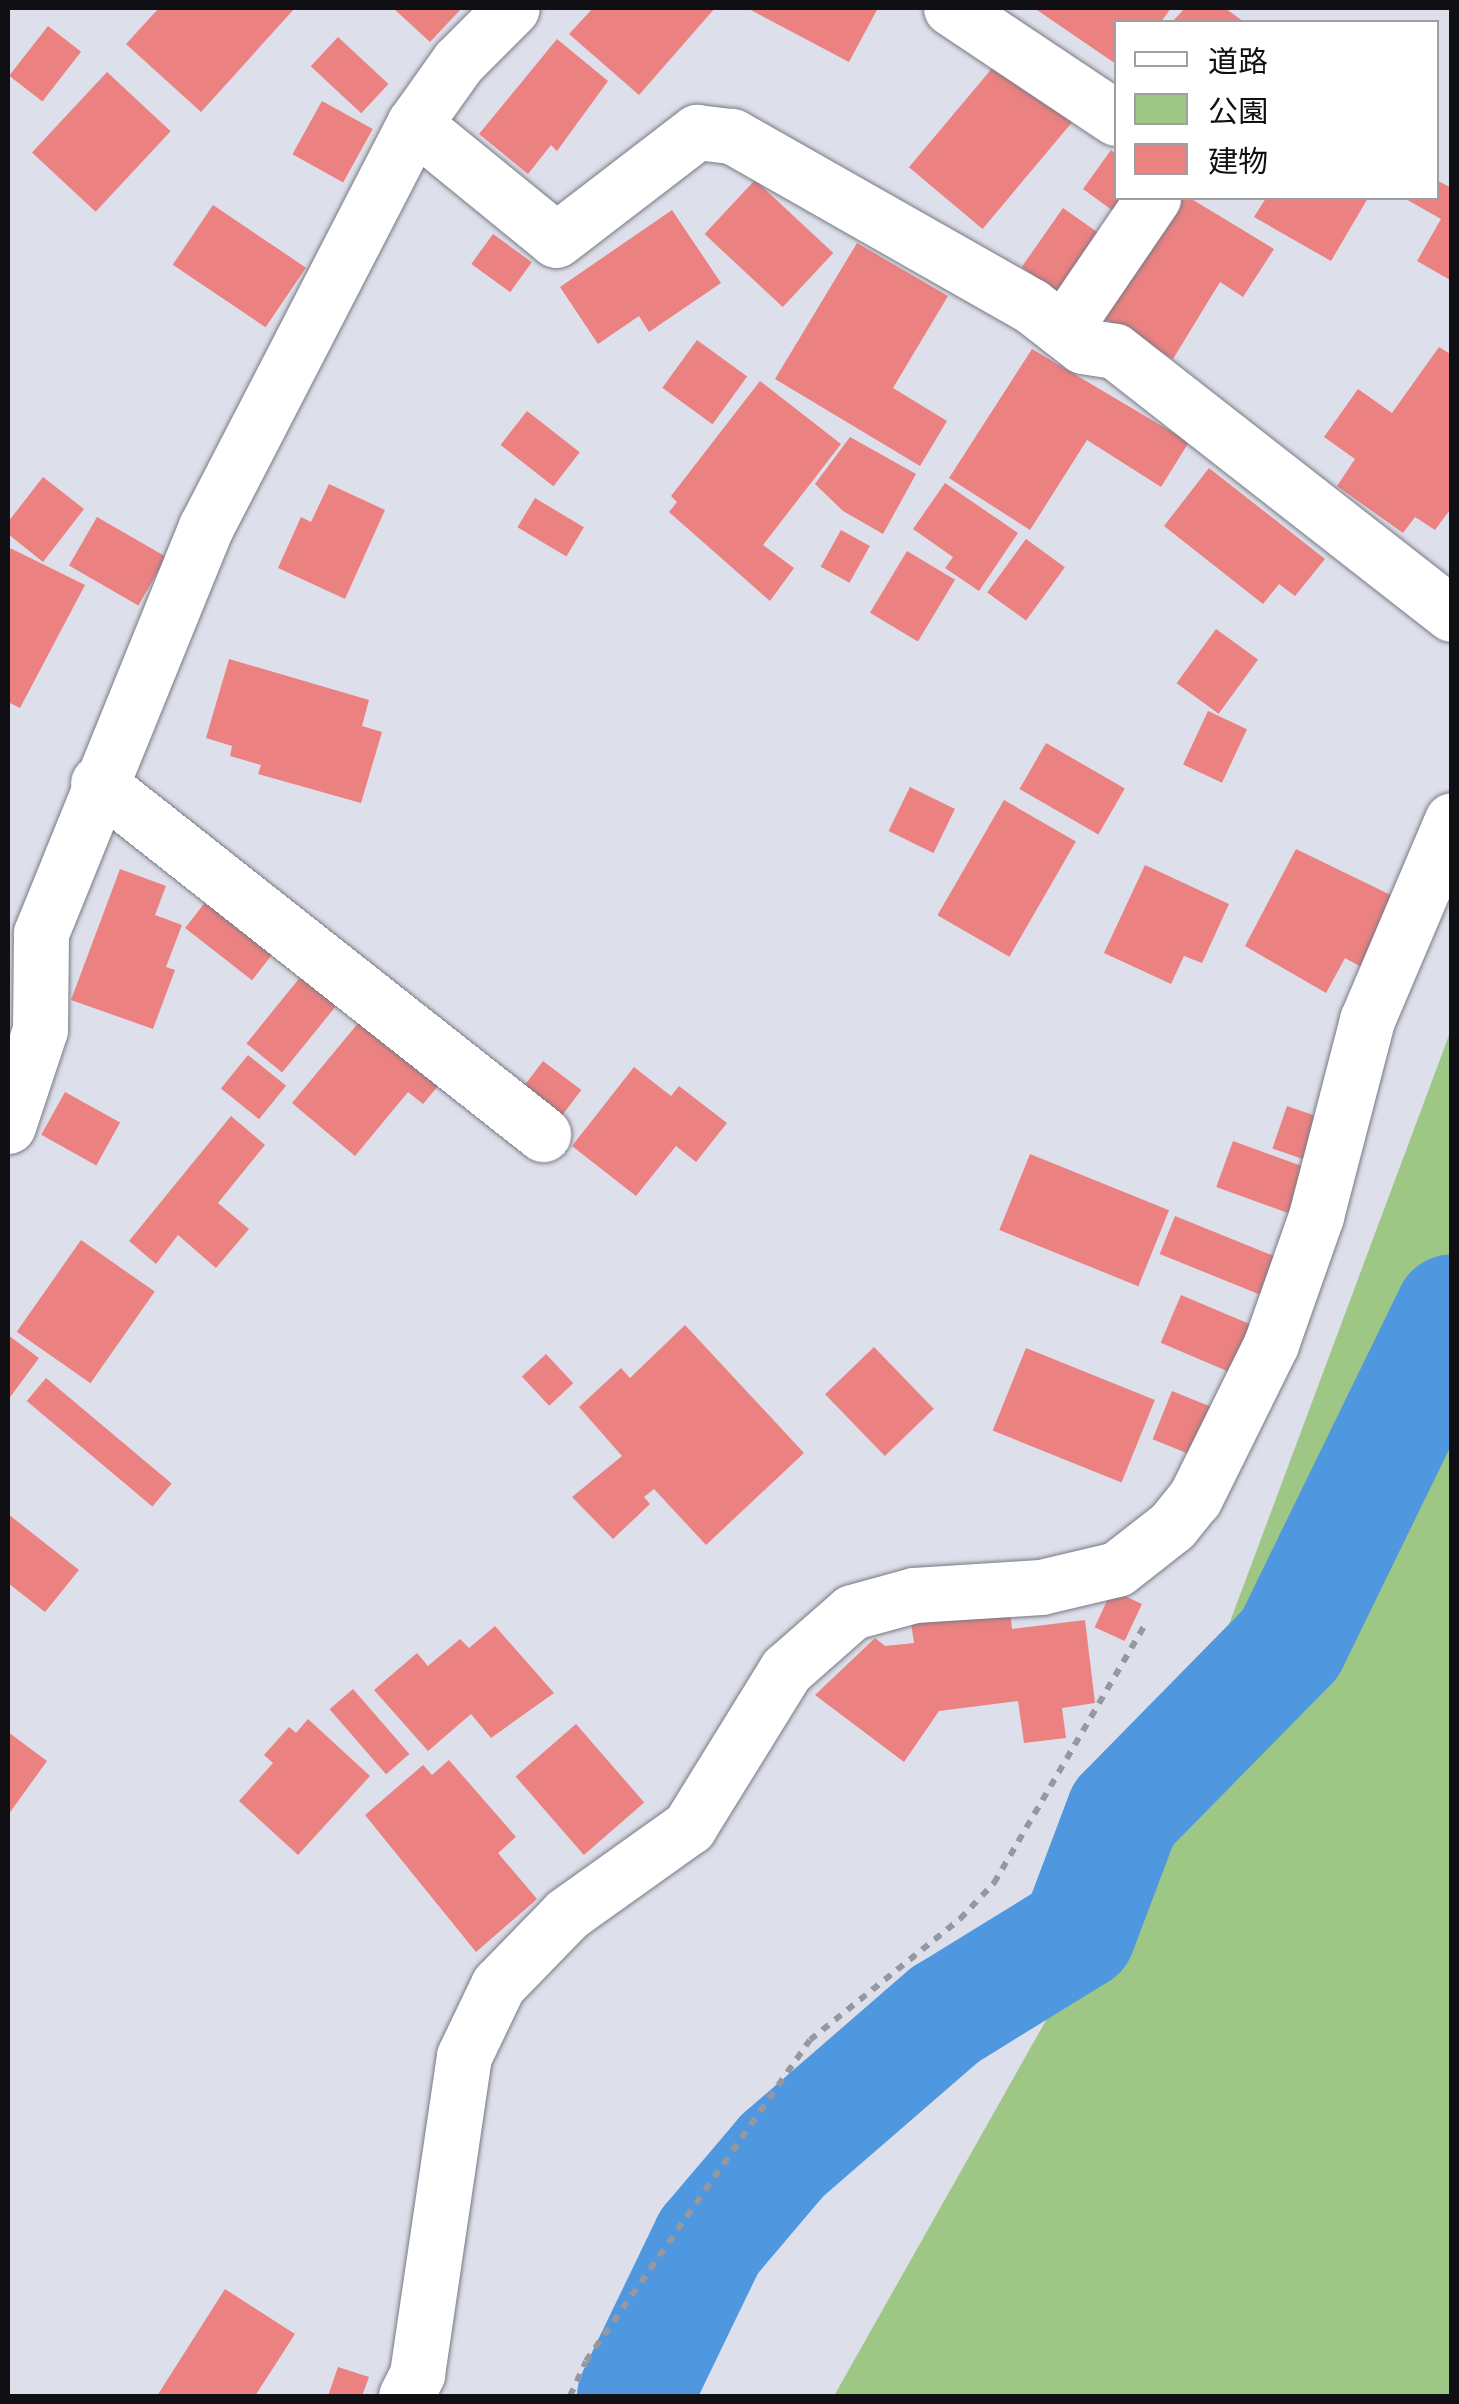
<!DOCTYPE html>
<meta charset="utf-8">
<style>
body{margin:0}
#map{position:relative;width:1459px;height:2404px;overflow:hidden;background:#dddfea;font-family:Barlow,"Noto Sans JP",sans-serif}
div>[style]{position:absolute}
.green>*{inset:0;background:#9ec685}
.river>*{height:115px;margin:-57.5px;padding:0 57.5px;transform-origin:57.5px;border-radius:57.5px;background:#4f97de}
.building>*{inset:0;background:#eb8281;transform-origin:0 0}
.path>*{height:6px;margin-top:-3px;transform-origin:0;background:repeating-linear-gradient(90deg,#96979f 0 8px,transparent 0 16px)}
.roads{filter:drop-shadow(0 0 2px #777983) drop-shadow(0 0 2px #777983)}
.minor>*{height:55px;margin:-27.5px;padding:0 27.5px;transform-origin:27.5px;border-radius:27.5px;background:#fff}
span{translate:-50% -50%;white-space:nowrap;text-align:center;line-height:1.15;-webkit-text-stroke:10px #fff;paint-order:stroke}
.frame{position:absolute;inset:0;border:10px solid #101014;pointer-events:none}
.legend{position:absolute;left:1114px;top:20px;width:325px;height:180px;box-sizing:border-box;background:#fff;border:2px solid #9f9fa1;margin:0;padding:12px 18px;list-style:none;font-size:30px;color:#101014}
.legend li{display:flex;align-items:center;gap:20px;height:50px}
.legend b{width:50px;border:2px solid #9f9fa1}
</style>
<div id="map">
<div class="green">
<i style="clip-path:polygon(1451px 1030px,1451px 2396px,834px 2396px,1150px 1836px)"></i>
</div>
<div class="river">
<i style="left:634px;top:2396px;width:172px;rotate:-64.2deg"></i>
<i style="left:709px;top:2241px;width:113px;rotate:-49.7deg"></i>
<i style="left:782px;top:2155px;width:216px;rotate:-40.9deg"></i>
<i style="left:945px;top:2014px;width:156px;rotate:-31.7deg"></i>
<i style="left:1078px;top:1932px;width:127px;rotate:-69.3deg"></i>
<i style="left:1123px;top:1813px;width:238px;rotate:-45.5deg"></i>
<i style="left:1290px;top:1643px;width:369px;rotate:-64deg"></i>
</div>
<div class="building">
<i style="clip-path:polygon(159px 8px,295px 8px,201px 112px,126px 44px)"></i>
<i style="clip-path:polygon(393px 8px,462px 8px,430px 42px)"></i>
<i style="clip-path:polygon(593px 8px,715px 8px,639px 95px,569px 34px)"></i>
<i style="clip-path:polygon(747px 8px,878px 8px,849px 62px)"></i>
<i style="clip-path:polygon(1034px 8px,1171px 8px,1161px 22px,1116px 22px,1116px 64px)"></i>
<i style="clip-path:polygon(1185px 8px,1225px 8px,1244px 22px,1172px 22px)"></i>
<i style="left:48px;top:26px;width:42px;height:63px;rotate:38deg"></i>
<i style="left:338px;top:37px;width:69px;height:40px;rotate:43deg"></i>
<i style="clip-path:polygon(557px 39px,608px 81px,557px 151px,551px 145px,528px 174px,479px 134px)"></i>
<i style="left:999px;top:60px;width:96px;height:140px;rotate:40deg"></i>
<i style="left:107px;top:72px;width:87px;height:110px;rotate:43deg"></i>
<i style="left:322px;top:101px;width:58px;height:61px;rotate:29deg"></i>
<i style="clip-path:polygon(1111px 150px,1116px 154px,1116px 198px,1133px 198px,1120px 216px,1083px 189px)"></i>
<i style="left:755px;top:180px;width:107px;height:74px;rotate:43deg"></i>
<i style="clip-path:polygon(1436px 180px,1452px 188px,1452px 281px,1417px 261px,1441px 219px,1404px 198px,1436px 198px)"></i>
<i style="clip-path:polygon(1178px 198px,1190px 198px,1274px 249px,1243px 297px,1220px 282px,1173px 359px,1104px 318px)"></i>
<i style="clip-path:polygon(1266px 198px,1368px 198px,1331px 261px,1254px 217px)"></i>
<i style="left:213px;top:205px;width:112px;height:72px;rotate:34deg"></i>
<i style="left:1063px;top:208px;width:50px;height:72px;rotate:35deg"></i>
<i style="clip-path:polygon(672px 210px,721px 283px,649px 332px,639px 316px,598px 344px,560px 287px)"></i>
<i style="left:493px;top:234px;width:48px;height:37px;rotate:36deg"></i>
<i style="clip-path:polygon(857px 243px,948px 296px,893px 388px,947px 421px,920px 466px,775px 379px)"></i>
<i style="left:697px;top:340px;width:62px;height:59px;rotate:36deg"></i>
<i style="clip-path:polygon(1439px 347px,1452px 355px,1452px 507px,1435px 530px,1415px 517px,1403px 533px,1337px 486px,1355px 459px,1324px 437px,1358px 389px,1392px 413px)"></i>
<i style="clip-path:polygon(1032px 349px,1189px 442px,1161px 487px,1087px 440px,1030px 530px,949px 478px)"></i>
<i style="clip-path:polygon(760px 381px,841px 444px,763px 545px,794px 568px,770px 601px,669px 512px,677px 502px,671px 496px)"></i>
<i style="left:527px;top:411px;width:67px;height:43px;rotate:38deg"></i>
<i style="clip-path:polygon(850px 437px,916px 474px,883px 534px,843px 511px,815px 484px)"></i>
<i style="clip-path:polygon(1209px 468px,1325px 559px,1295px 596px,1279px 584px,1263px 604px,1164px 526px)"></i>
<i style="clip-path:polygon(43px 477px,84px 509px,43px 562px,8px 534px,8px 522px)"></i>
<i style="clip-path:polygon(945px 483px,1018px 533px,979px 591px,945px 568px,953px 557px,913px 529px)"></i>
<i style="clip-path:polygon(329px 484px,385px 510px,345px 599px,278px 568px,301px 517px,311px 522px)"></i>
<i style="left:535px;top:498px;width:57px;height:34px;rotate:31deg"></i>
<i style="left:97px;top:517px;width:80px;height:56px;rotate:30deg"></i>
<i style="left:841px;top:530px;width:33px;height:42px;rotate:29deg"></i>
<i style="left:1026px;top:539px;width:48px;height:66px;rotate:36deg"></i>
<i style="clip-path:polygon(8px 547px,85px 585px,20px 708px,8px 702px)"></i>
<i style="left:907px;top:551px;width:56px;height:72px;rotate:31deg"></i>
<i style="left:1216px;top:629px;width:52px;height:67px;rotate:36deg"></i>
<i style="clip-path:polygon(229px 659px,369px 700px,362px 726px,382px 732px,361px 803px,258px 774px,261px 765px,230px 756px,232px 746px,206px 738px)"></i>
<i style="left:1208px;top:711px;width:43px;height:59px;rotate:25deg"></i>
<i style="left:1046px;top:743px;width:91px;height:53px;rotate:30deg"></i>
<i style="left:910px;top:787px;width:50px;height:49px;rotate:26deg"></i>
<i style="left:1004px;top:800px;width:83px;height:133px;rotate:30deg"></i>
<i style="clip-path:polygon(1296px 849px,1399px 899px,1363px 968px,1345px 958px,1326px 993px,1245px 946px)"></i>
<i style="clip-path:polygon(1145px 865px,1229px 904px,1202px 963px,1184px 956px,1171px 984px,1104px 953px)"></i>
<i style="clip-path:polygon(120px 869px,166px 886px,155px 915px,182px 925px,166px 967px,175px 970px,153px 1029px,71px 1000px)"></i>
<i style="left:214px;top:891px;width:85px;height:47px;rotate:38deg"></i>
<i style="left:310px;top:965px;width:46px;height:101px;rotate:39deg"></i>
<i style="clip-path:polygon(369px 1010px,448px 1074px,423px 1104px,408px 1092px,355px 1156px,292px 1103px)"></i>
<i style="left:248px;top:1055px;width:49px;height:43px;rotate:39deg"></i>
<i style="left:543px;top:1061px;width:48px;height:33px;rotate:37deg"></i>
<i style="clip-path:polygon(634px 1067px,671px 1096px,679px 1086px,727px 1123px,696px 1162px,676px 1146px,636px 1196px,572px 1146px)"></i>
<i style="left:65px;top:1092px;width:63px;height:49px;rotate:29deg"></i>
<i style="left:1287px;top:1106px;width:39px;height:45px;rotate:19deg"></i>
<i style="clip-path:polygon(231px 1116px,265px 1145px,218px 1203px,249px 1229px,216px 1268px,178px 1235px,156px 1264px,129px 1241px)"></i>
<i style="left:1233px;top:1141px;width:82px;height:49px;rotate:20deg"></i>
<i style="left:1030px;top:1154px;width:150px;height:82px;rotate:22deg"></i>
<i style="left:1175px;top:1216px;width:112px;height:41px;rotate:22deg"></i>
<i style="left:81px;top:1240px;width:90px;height:112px;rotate:35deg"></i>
<i style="left:1181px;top:1295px;width:79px;height:52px;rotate:23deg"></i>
<i style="clip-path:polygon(685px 1325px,804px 1453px,706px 1545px,654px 1489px,644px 1497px,650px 1504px,613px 1539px,572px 1497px,622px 1456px,579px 1407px,621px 1368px,630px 1378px)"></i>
<i style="clip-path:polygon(8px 1335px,39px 1358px,8px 1400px)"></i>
<i style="left:874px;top:1347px;width:86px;height:68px;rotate:46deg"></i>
<i style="left:1026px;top:1348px;width:139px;height:89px;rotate:22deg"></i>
<i style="left:546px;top:1354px;width:40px;height:33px;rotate:47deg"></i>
<i style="left:46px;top:1378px;width:164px;height:30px;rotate:40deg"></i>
<i style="left:1172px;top:1391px;width:48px;height:52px;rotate:22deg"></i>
<i style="clip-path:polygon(8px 1514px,79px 1570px,45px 1612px,8px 1583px)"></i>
<i style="left:1112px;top:1590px;width:33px;height:41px;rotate:25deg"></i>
<i style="clip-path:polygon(1010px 1611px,1012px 1629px,1085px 1620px,1095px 1703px,1062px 1708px,1066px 1738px,1024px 1743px,1018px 1701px,939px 1711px,904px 1762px,815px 1695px,875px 1638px,885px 1646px,914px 1643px,911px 1623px)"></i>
<i style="clip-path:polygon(495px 1626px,554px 1693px,491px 1738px,471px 1714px,428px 1751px,374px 1690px,417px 1653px,428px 1666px,460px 1639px,469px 1648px)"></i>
<i style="left:353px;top:1689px;width:86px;height:31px;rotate:49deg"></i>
<i style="clip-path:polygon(308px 1719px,370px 1776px,298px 1855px,239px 1801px,273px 1763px,264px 1755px,289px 1727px,296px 1733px)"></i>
<i style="left:576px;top:1724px;width:104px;height:80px;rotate:49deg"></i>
<i style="clip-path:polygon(8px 1732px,47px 1761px,8px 1815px)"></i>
<i style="clip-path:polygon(449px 1760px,516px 1837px,498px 1853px,537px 1899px,476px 1952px,365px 1815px,423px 1765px,432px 1775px)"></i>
<i style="clip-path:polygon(225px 2289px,295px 2334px,255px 2396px,157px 2396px)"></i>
<i style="clip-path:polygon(338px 2367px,369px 2377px,362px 2396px,328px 2396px)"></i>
</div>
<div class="path">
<i style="left:570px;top:2396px;width:38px;rotate:-65deg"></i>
<i style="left:586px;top:2361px;width:391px;rotate:-55.1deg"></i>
<i style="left:810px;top:2040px;width:193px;rotate:-38.9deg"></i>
<i style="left:960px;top:1919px;width:50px;rotate:-46.6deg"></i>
<i style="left:994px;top:1883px;width:301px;rotate:-59.7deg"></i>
</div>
<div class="roads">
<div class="minor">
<i style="left:951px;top:8px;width:198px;rotate:33.7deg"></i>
<i style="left:414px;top:124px;width:183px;rotate:39.2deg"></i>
<i style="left:556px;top:240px;width:178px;rotate:-37.5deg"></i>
<i style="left:697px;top:132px;width:35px;rotate:7deg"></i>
<i style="left:732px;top:136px;width:343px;rotate:29.6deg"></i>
<i style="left:1030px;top:305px;width:67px;rotate:37.7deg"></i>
<i style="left:1083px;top:346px;width:32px;rotate:9deg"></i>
<i style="left:1115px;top:351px;width:427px;rotate:38deg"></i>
<i style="left:1063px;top:330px;width:160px;rotate:-55.7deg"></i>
<i style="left:98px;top:783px;width:567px;rotate:38.27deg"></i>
<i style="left:8px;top:1126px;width:101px;rotate:-71.6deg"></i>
<i style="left:40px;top:1030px;width:97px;rotate:-89.4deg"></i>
<i style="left:41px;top:933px;width:438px;rotate:-67.9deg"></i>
<i style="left:206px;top:527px;width:454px;rotate:-62.7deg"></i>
<i style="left:414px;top:124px;width:76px;rotate:-54.6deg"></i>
<i style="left:458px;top:62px;width:76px;rotate:-45deg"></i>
<i style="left:406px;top:2396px;width:25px;rotate:-63deg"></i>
<i style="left:417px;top:2374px;width:321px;rotate:-81.6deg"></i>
<i style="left:464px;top:2056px;width:79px;rotate:-64.4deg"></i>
<i style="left:498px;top:1985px;width:99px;rotate:-45.8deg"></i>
<i style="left:567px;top:1914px;width:150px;rotate:-35.5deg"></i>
<i style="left:689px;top:1827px;width:185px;rotate:-58.3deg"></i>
<i style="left:786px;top:1670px;width:88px;rotate:-41.3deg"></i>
<i style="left:852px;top:1612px;width:64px;rotate:-15.3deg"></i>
<i style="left:914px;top:1595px;width:127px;rotate:-3.6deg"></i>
<i style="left:1041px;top:1587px;width:78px;rotate:-13.3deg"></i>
<i style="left:1117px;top:1569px;width:70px;rotate:-38deg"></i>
<i style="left:1172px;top:1526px;width:36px;rotate:-51deg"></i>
<i style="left:1195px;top:1498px;width:172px;rotate:-63.7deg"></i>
<i style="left:1271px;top:1344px;width:136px;rotate:-70.6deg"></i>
<i style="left:1316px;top:1216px;width:203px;rotate:-75.4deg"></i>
<i style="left:1367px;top:1020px;width:217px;rotate:-67deg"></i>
</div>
</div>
<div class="frame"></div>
<ul class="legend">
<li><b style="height:12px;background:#fff"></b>道路</li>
<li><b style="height:28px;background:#9ec685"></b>公園</li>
<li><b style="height:28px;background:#eb8281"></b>建物</li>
</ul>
</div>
